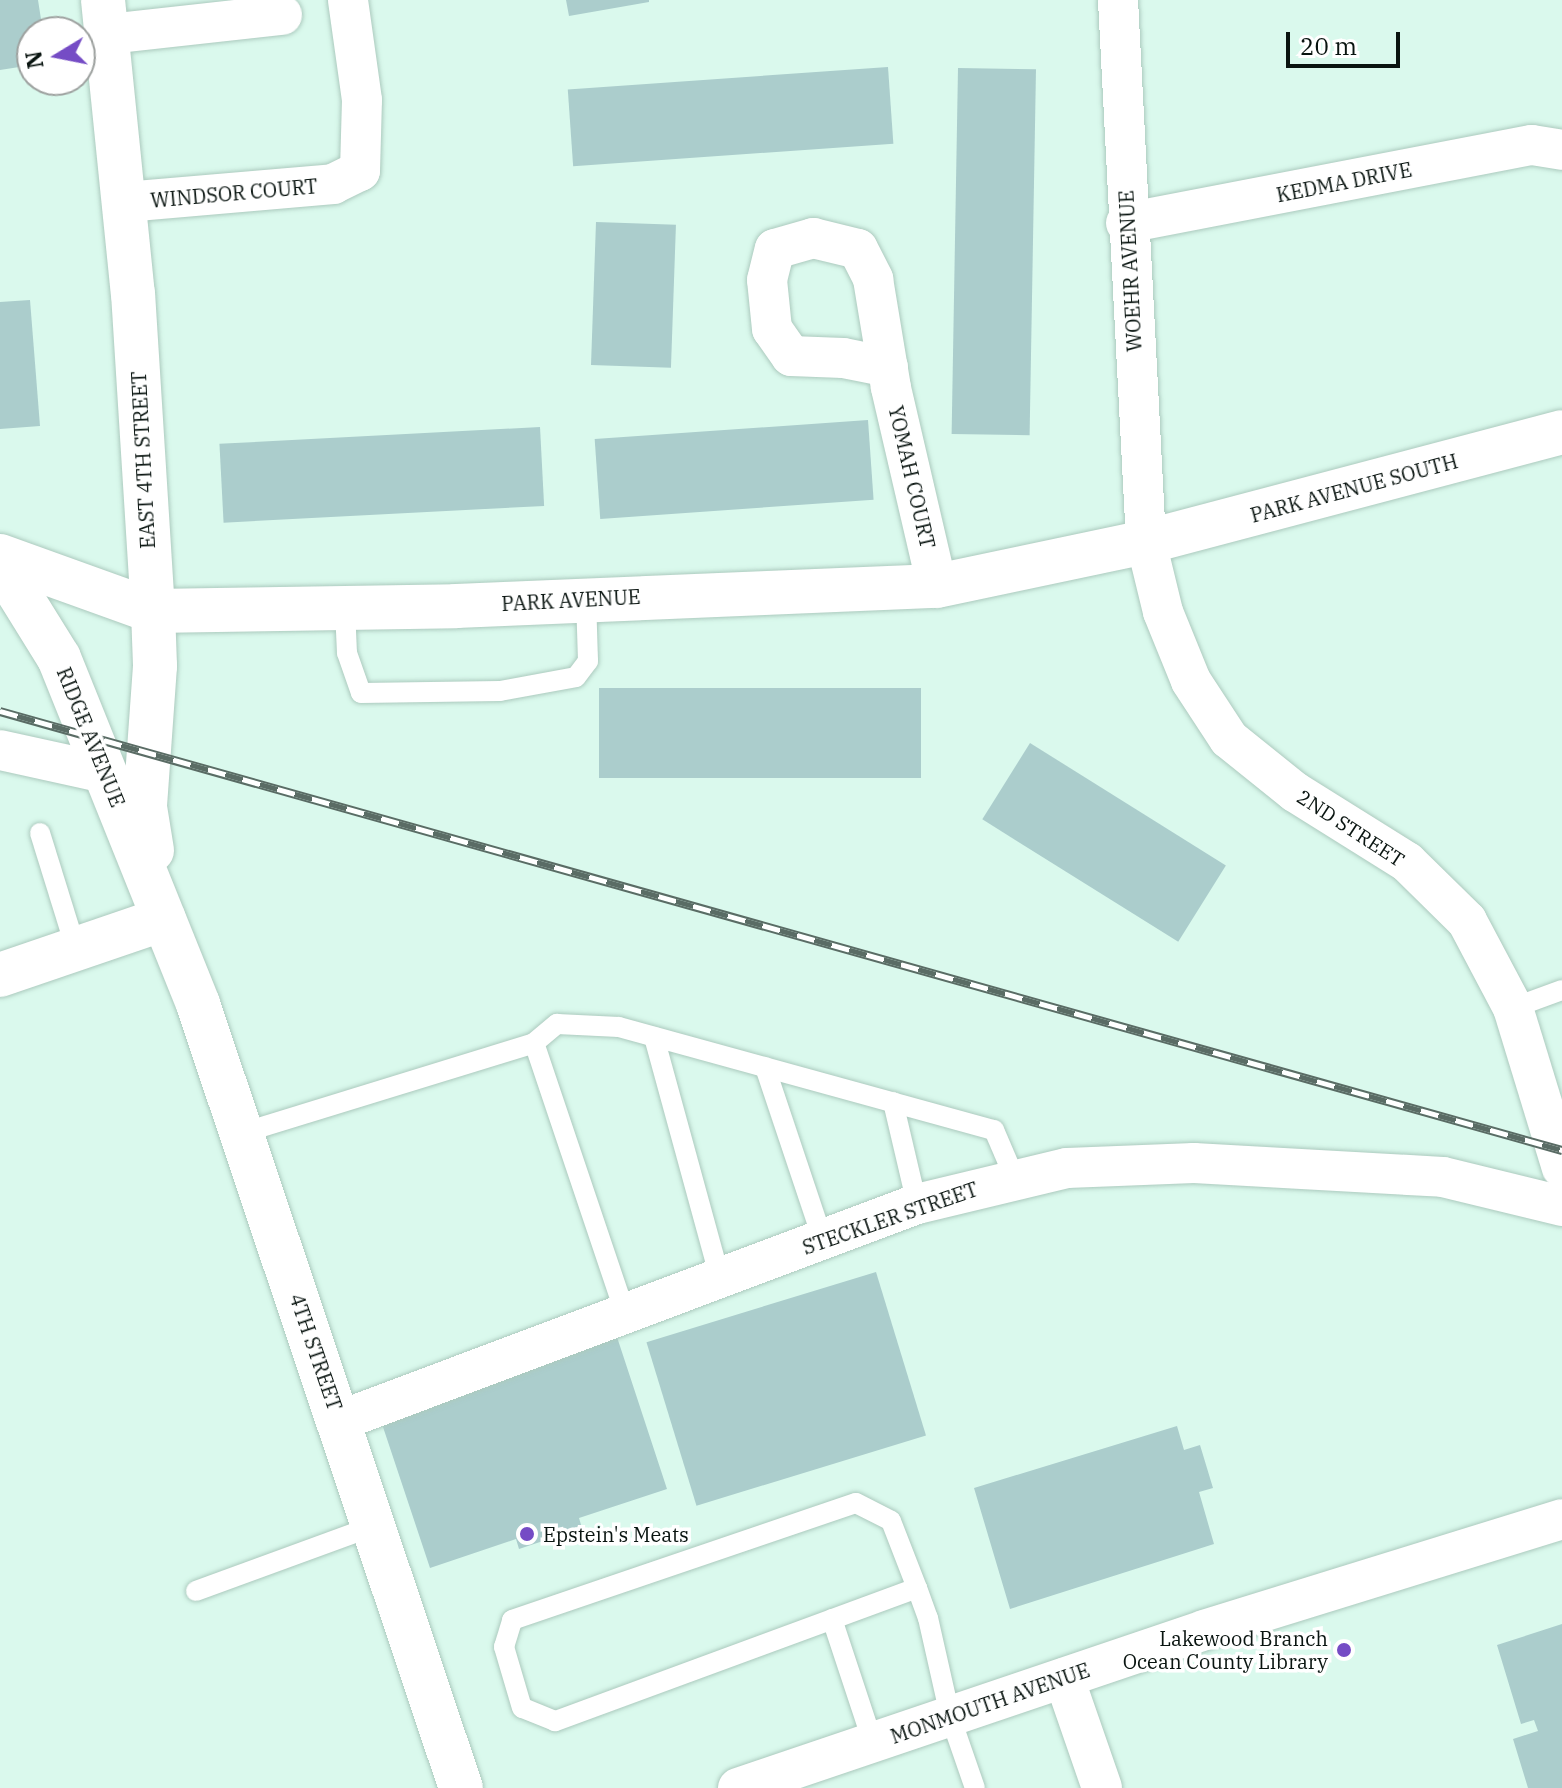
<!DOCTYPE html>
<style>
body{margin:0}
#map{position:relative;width:1562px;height:1788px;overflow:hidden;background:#daf9ed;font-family:"IBM Plex Serif",serif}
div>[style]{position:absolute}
.building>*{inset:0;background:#abcdcc;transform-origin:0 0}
.roads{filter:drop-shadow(0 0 2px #accabe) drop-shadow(0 0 2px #accabe)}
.service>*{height:20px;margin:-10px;padding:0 10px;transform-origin:10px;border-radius:10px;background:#fff}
.minor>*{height:40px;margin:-20px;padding:0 20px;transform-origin:20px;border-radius:20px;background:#fff}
.tertiary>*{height:44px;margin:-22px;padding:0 22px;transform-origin:22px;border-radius:22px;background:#fff}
.rail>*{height:9px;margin-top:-4.5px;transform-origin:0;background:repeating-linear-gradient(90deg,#fff 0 18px,#5a6c65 0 36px);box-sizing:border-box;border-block:2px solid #5a6c65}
.dots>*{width:22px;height:22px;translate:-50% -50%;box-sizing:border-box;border:4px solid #fff;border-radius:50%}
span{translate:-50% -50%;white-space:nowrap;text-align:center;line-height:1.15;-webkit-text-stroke:7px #fff;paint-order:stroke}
.street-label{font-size:20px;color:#091410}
.poi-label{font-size:20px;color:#091410}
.left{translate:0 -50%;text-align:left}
.right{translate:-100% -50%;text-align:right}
.north{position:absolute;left:16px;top:16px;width:80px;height:80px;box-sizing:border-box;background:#fff;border:2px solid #9da19f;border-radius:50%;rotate:260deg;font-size:22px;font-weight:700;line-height:32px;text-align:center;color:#091410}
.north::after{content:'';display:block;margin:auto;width:28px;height:36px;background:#754cc5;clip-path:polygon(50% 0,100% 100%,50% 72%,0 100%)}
.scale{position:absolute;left:1286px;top:32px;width:114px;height:36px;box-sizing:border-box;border:4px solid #091410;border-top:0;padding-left:10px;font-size:24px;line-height:28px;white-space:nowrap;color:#091410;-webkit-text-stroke:6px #fff;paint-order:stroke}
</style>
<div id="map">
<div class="building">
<i style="clip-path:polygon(0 0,38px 0,43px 32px,32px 32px,32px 65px,0 70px)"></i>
<i style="clip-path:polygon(566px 0,649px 0,649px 2px,569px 16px)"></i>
<i style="left:888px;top:67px;width:77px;height:321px;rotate:86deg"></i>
<i style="left:958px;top:68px;width:78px;height:366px;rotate:1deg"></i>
<i style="left:596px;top:222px;width:80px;height:143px;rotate:2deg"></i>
<i style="clip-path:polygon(30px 300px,40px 426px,0 429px,0 302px)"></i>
<i style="left:868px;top:420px;width:80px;height:274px;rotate:86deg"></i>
<i style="left:540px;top:427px;width:79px;height:321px;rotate:87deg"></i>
<i style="left:599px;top:688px;width:322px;height:90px"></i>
<i style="left:1030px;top:743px;width:231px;height:90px;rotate:32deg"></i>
<i style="left:876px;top:1272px;width:171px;height:240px;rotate:73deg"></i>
<i style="clip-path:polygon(617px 1337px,667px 1489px,579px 1518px,582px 1528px,519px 1549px,516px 1539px,430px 1568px,379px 1415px)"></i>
<i style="clip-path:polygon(1177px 1426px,1184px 1450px,1200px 1445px,1213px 1488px,1199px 1492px,1214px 1544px,1010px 1609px,974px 1488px)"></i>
<i style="clip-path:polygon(1562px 1624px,1562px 1788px,1528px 1788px,1513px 1739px,1538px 1731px,1534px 1720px,1521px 1724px,1497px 1645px)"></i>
</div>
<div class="roads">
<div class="service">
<i style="left:345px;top:609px;width:44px;rotate:87.4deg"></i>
<i style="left:347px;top:653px;width:42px;rotate:70.7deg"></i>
<i style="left:361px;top:693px;width:139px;rotate:-0.8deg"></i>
<i style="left:500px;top:691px;width:77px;rotate:-10.4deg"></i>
<i style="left:576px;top:677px;width:20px;rotate:-53deg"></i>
<i style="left:588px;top:661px;width:63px;rotate:-91.8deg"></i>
<i style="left:40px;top:833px;width:121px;rotate:72.8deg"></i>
<i style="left:1513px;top:1008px;width:52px;rotate:-20.2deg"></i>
<i style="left:654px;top:1037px;width:250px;rotate:74.7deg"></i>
<i style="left:765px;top:1067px;width:182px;rotate:71.5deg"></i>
<i style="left:893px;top:1102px;width:105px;rotate:76.8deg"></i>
<i style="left:242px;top:1133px;width:306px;rotate:-17.1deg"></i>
<i style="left:625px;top:1313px;width:285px;rotate:-108.6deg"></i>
<i style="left:534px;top:1043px;width:30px;rotate:-40deg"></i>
<i style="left:557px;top:1024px;width:62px;rotate:2.8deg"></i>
<i style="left:619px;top:1027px;width:389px;rotate:15.4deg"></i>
<i style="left:994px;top:1130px;width:53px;rotate:66.8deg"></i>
<i style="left:917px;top:1588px;width:386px;rotate:159.8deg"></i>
<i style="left:555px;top:1721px;width:35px;rotate:-158deg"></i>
<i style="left:522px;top:1708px;width:64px;rotate:-106.4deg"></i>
<i style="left:504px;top:1647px;width:28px;rotate:-73deg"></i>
<i style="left:512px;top:1620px;width:363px;rotate:-18.8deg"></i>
<i style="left:856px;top:1503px;width:39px;rotate:27deg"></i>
<i style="left:891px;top:1521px;width:72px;rotate:68.8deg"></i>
<i style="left:917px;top:1588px;width:32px;rotate:70deg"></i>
<i style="left:928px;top:1618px;width:100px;rotate:77.3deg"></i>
<i style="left:950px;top:1716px;width:76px;rotate:70.9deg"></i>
<i style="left:196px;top:1591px;width:189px;rotate:-20.1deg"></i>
<i style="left:832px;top:1619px;width:131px;rotate:71.7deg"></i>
</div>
<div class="minor">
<i style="left:1118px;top:0;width:543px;rotate:87.04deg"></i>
<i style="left:1146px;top:542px;width:72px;rotate:76.3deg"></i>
<i style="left:1163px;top:612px;width:74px;rotate:67.9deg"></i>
<i style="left:1191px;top:681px;width:69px;rotate:56.8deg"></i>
<i style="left:1229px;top:739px;width:85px;rotate:38.8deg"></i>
<i style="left:1295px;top:792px;width:132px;rotate:32deg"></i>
<i style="left:1407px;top:862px;width:84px;rotate:44.5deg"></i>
<i style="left:1467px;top:921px;width:98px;rotate:62.1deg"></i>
<i style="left:1513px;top:1008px;width:167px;rotate:73deg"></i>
<i style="left:109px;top:34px;width:174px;rotate:-6.3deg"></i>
<i style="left:125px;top:202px;width:209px;rotate:-4.9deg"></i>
<i style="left:333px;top:184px;width:30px;rotate:-26deg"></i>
<i style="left:360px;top:171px;width:71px;rotate:-88.4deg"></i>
<i style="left:362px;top:100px;width:101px;rotate:-98deg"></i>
<i style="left:1126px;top:223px;width:413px;rotate:-10.9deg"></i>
<i style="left:1532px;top:145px;width:30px;rotate:9deg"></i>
<i style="left:888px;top:367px;width:46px;rotate:-168.7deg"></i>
<i style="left:843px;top:358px;width:52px;rotate:-177.8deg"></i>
<i style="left:791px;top:356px;width:33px;rotate:-125deg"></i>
<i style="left:772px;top:329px;width:49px;rotate:-95.8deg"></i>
<i style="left:767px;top:280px;width:32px;rotate:-76deg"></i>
<i style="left:775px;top:249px;width:40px;rotate:-16deg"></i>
<i style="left:813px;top:238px;width:46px;rotate:13.7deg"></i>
<i style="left:858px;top:249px;width:34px;rotate:63deg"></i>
<i style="left:873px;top:279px;width:110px;rotate:80.6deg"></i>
<i style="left:891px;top:388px;width:203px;rotate:76.9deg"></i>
<i style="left:0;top:750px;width:107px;rotate:12.4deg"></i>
<i style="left:339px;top:1421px;width:617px;rotate:-20.58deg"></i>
<i style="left:917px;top:1204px;width:154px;rotate:-13.5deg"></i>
<i style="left:1067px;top:1168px;width:127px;rotate:-2.3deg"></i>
<i style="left:1194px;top:1163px;width:249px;rotate:3.2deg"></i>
<i style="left:1443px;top:1177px;width:122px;rotate:13.7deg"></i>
<i style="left:1064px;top:1678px;width:116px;rotate:70.9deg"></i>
<i style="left:738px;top:1788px;width:492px;rotate:-18.7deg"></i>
<i style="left:1204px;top:1630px;width:375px;rotate:-17.2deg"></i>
</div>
<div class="tertiary">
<i style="left:103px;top:0;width:295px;rotate:84.2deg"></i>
<i style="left:133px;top:293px;width:319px;rotate:86.4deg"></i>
<i style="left:153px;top:611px;width:55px;rotate:87.9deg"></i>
<i style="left:155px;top:666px;width:141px;rotate:94.1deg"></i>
<i style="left:145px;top:807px;width:44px;rotate:80.8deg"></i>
<i style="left:0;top:556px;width:163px;rotate:19.8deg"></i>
<i style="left:153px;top:611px;width:303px;rotate:-0.9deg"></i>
<i style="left:456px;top:606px;width:481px;rotate:-2.4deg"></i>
<i style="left:937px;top:586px;width:214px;rotate:-11.9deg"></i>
<i style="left:1146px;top:542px;width:430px;rotate:-14.8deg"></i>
<i style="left:0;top:563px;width:112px;rotate:58.2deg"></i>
<i style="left:59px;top:658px;width:373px;rotate:68.1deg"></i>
<i style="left:198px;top:1004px;width:827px;rotate:71.46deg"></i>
<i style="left:0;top:975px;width:173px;rotate:-18.9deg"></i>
</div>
</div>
<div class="rail">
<i style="left:0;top:711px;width:1623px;rotate:15.7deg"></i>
</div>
<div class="dots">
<i style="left:527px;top:1534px;background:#754cc5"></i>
<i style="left:1344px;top:1650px;background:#754cc5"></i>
</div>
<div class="street-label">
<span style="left:1344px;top:182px;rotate:-11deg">KEDMA DRIVE</span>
<span style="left:234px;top:193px;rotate:-5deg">WINDSOR COURT</span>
<span style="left:1130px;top:271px;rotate:-93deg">WOEHR AVENUE</span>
<span style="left:143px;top:460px;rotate:-93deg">EAST 4TH STREET</span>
<span style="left:912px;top:477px;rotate:77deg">YOMAH COURT</span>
<span style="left:1354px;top:488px;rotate:-15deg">PARK AVENUE SOUTH</span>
<span style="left:571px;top:600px;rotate:-3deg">PARK AVENUE</span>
<span style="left:91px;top:737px;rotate:68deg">RIDGE AVENUE</span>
<span style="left:1351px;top:828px;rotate:33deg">2ND STREET</span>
<span style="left:890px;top:1218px;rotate:-19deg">STECKLER STREET</span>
<span style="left:316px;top:1352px;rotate:71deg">4TH STREET</span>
<span style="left:990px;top:1703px;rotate:-19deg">MONMOUTH AVENUE</span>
</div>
<div class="poi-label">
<span class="left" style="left:543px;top:1534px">Epstein's Meats</span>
<span class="right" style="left:1328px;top:1650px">Lakewood Branch<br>Ocean County Library</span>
</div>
<div class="north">N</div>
<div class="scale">20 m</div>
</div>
